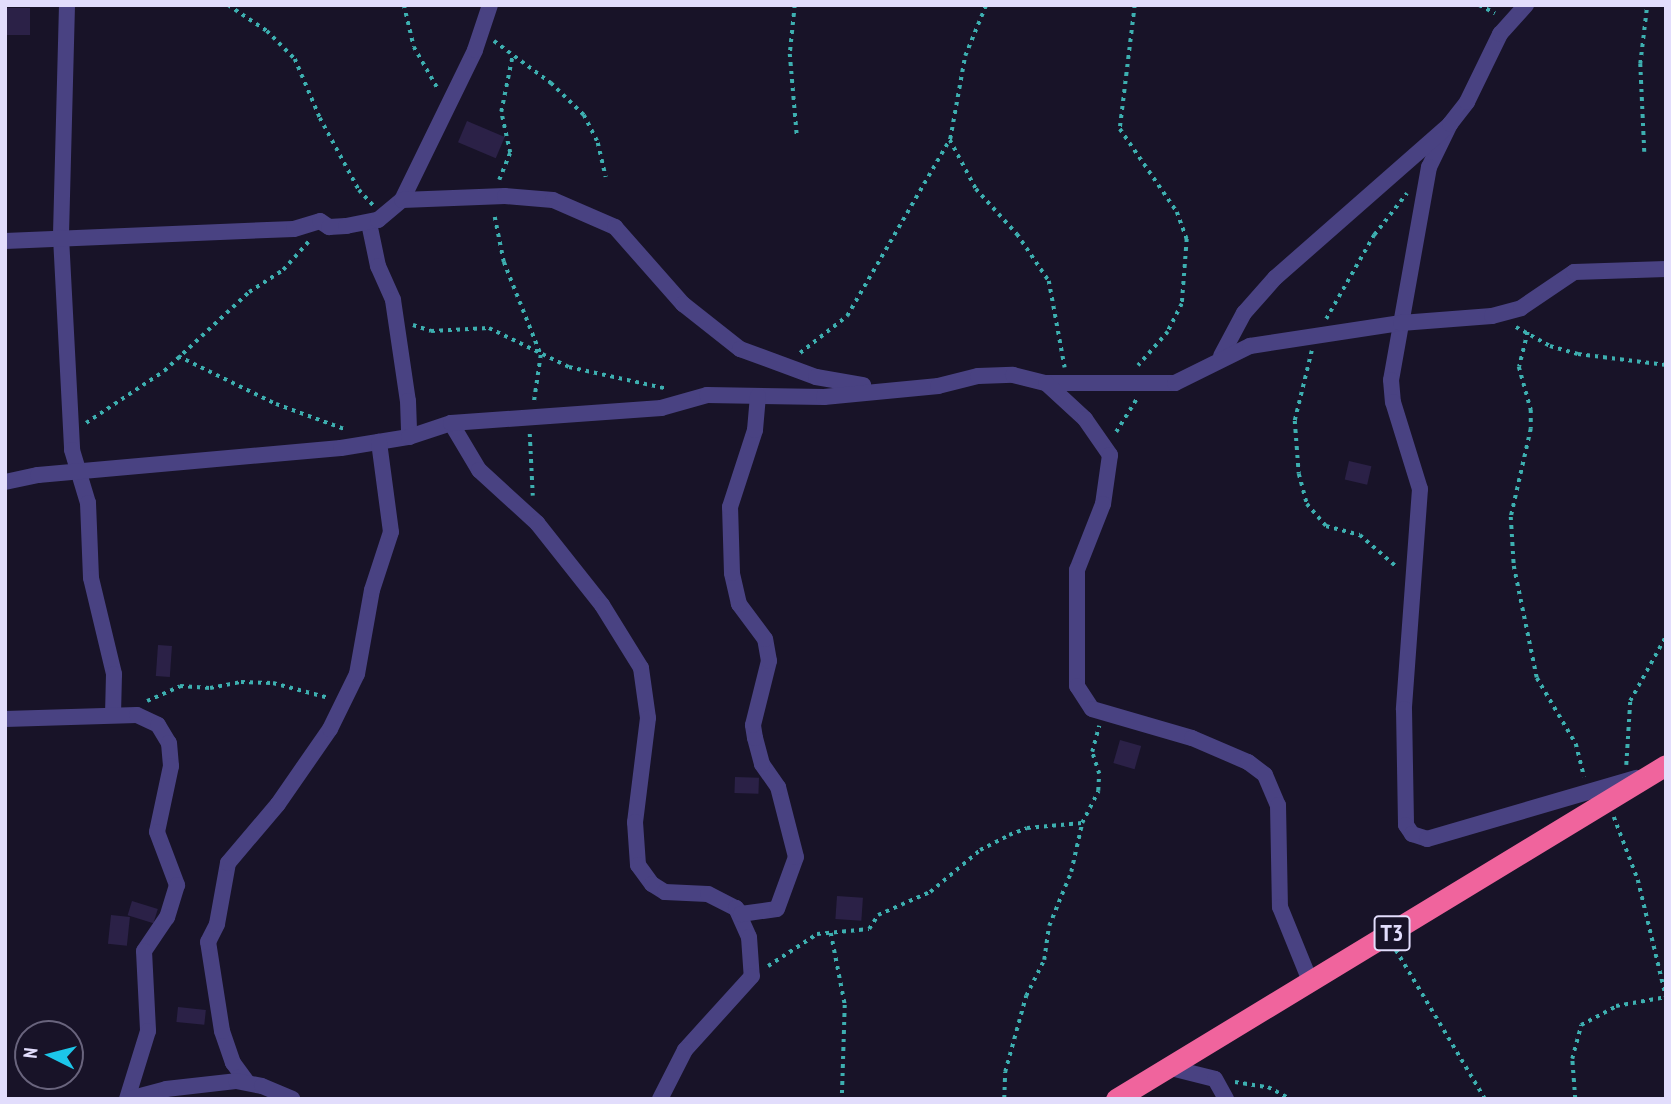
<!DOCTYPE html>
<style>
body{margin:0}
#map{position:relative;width:1671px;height:1104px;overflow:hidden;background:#181328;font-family:"PT Sans Narrow",sans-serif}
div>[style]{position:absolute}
.building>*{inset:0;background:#2b2147;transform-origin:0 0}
.path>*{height:3.5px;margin-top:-1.75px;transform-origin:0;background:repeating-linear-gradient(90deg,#3dafb0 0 3.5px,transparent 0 8.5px)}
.street>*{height:16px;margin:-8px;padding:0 8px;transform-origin:8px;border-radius:8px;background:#494282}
.highway>*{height:21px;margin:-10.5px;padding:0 10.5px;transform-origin:10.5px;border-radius:10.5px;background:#f0649d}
span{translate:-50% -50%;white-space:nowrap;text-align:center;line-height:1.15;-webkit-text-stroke:7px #181328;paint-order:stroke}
.shield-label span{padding:2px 5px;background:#181328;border:2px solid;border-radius:5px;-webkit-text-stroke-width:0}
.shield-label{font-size:24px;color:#e2ddfc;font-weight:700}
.frame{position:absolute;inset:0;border:7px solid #e2ddfc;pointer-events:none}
.north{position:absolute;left:14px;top:1020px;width:70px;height:70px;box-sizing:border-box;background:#181328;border:2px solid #69647d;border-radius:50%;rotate:276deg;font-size:19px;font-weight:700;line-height:28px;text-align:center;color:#e2ddfc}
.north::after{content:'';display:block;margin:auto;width:24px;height:32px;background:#1cc6e9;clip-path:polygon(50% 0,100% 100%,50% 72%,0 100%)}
</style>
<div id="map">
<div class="building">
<i style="left:6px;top:8px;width:24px;height:27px"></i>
<i style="left:467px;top:121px;width:41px;height:23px;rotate:23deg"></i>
<i style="left:1349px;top:461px;width:23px;height:19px;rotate:13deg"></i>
<i style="left:158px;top:645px;width:14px;height:31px;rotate:4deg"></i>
<i style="left:1120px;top:740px;width:22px;height:24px;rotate:16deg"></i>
<i style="left:735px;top:777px;width:24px;height:16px;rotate:2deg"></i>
<i style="left:837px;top:896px;width:26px;height:23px;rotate:4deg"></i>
<i style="left:132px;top:901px;width:27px;height:15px;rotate:17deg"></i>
<i style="left:111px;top:915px;width:19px;height:29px;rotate:6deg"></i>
<i style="left:178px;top:1007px;width:28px;height:15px;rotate:6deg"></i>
</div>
<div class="path">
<i style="left:228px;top:5px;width:47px;rotate:33.7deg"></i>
<i style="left:267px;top:31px;width:40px;rotate:45deg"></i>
<i style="left:295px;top:59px;width:64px;rotate:67deg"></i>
<i style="left:320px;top:118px;width:82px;rotate:61.6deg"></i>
<i style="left:359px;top:190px;width:21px;rotate:47deg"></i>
<i style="left:404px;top:5px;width:43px;rotate:76.6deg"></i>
<i style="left:414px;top:47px;width:48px;rotate:60.3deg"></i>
<i style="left:795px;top:5px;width:49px;rotate:95.8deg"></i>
<i style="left:790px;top:54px;width:81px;rotate:85.1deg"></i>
<i style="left:1135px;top:5px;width:125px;rotate:96.9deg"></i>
<i style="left:1120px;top:129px;width:101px;rotate:55.5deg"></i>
<i style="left:1177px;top:212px;width:29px;rotate:70deg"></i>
<i style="left:1187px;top:239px;width:65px;rotate:94.4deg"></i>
<i style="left:1182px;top:304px;width:31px;rotate:117deg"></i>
<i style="left:1168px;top:332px;width:45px;rotate:131.4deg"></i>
<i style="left:1479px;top:5px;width:18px;rotate:27deg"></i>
<i style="left:494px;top:41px;width:71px;rotate:36.4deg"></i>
<i style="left:551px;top:83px;width:46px;rotate:44.1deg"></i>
<i style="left:584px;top:115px;width:31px;rotate:63deg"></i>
<i style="left:598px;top:143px;width:35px;rotate:77deg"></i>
<i style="left:950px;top:140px;width:55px;rotate:62deg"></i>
<i style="left:976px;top:189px;width:61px;rotate:47.7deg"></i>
<i style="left:1017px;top:234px;width:57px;rotate:55.8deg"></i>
<i style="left:1049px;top:281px;width:88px;rotate:79.6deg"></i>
<i style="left:1644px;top:152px;width:88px;rotate:-92.6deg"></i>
<i style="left:1640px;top:64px;width:59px;rotate:-83.2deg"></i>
<i style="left:499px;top:180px;width:29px;rotate:-68deg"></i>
<i style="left:510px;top:153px;width:42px;rotate:-102.4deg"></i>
<i style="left:501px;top:112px;width:55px;rotate:-78.5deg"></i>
<i style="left:495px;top:217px;width:46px;rotate:78.7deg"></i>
<i style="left:504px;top:262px;width:100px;rotate:68.3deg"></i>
<i style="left:541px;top:355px;width:49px;rotate:98.3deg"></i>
<i style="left:1326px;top:319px;width:97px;rotate:-60.3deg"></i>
<i style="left:1374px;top:235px;width:53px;rotate:-51.8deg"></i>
<i style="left:413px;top:325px;width:19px;rotate:18deg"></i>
<i style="left:431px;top:331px;width:58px;rotate:-3deg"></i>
<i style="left:489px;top:328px;width:89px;rotate:26deg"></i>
<i style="left:569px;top:367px;width:101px;rotate:12.5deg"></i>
<i style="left:1516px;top:327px;width:39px;rotate:29deg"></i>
<i style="left:1550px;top:346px;width:29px;rotate:16deg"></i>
<i style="left:1578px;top:354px;width:89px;rotate:7.1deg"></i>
<i style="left:1528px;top:332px;width:36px;rotate:104deg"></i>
<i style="left:1519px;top:367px;width:45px;rotate:74.4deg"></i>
<i style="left:1531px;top:410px;width:19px;rotate:90deg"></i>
<i style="left:1531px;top:429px;width:90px;rotate:102.8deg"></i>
<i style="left:1511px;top:517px;width:49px;rotate:86.5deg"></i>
<i style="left:1514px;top:566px;width:114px;rotate:78.4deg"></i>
<i style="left:1537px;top:678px;width:77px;rotate:59.4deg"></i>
<i style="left:1576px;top:744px;width:34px;rotate:76deg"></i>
<i style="left:1312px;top:351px;width:72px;rotate:103.7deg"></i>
<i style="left:1295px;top:421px;width:53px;rotate:85.7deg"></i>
<i style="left:1299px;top:474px;width:31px;rotate:75deg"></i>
<i style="left:1307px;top:504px;width:29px;rotate:49deg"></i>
<i style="left:1326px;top:526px;width:35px;rotate:15deg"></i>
<i style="left:1360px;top:535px;width:50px;rotate:41deg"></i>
<i style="left:800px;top:353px;width:60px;rotate:-38.2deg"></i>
<i style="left:847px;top:316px;width:205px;rotate:-59.8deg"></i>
<i style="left:950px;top:139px;width:84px;rotate:-79.8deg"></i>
<i style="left:965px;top:56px;width:55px;rotate:-67.6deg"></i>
<i style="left:178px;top:356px;width:109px;rotate:26.1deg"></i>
<i style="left:276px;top:404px;width:76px;rotate:20.1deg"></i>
<i style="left:86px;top:423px;width:94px;rotate:-33.7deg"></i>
<i style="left:164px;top:371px;width:116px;rotate:-42.9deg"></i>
<i style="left:249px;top:292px;width:40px;rotate:-32.9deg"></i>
<i style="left:283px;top:270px;width:39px;rotate:-48deg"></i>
<i style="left:1116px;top:432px;width:38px;rotate:-58deg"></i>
<i style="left:530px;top:434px;width:62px;rotate:87.2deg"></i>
<i style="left:147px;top:701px;width:36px;rotate:-24deg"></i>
<i style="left:180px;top:686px;width:30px;rotate:4deg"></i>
<i style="left:210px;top:688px;width:32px;rotate:-11deg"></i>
<i style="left:241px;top:682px;width:32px;rotate:2deg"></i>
<i style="left:273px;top:683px;width:58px;rotate:15deg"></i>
<i style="left:1626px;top:765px;width:64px;rotate:-86.4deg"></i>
<i style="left:1630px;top:701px;width:74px;rotate:-61deg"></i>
<i style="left:1614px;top:817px;width:67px;rotate:69.1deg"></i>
<i style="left:1638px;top:880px;width:120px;rotate:76.5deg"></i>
<i style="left:831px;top:933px;width:73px;rotate:79deg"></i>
<i style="left:845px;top:1005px;width:94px;rotate:91.8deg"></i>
<i style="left:1396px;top:950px;width:174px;rotate:59.1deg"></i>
<i style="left:768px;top:966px;width:59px;rotate:-33.1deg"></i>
<i style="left:817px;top:934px;width:52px;rotate:-5.5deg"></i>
<i style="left:869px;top:929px;width:17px;rotate:-57deg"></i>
<i style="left:878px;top:915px;width:57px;rotate:-23.9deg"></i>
<i style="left:930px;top:892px;width:65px;rotate:-40deg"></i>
<i style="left:980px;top:850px;width:33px;rotate:-27deg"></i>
<i style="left:1009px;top:835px;width:19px;rotate:-21deg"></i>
<i style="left:1027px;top:828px;width:55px;rotate:-5.2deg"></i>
<i style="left:1235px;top:1082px;width:33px;rotate:9deg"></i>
<i style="left:1268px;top:1087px;width:26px;rotate:28deg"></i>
<i style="left:1004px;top:1099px;width:27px;rotate:-88deg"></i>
<i style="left:1005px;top:1072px;width:79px;rotate:-74.6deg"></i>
<i style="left:1026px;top:996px;width:40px;rotate:-63.4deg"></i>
<i style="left:1044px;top:960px;width:34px;rotate:-82deg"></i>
<i style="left:1049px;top:926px;width:58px;rotate:-67.8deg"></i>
<i style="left:1071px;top:872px;width:50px;rotate:-77.3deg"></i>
<i style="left:1082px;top:823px;width:36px;rotate:-63deg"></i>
<i style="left:1098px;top:791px;width:17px;rotate:-87deg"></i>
<i style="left:1099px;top:774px;width:23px;rotate:-108deg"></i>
<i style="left:1092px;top:752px;width:27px;rotate:-75deg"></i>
<i style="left:1575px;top:1099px;width:40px;rotate:-94.3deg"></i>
<i style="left:1572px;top:1059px;width:35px;rotate:-75deg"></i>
<i style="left:1581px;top:1025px;width:40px;rotate:-28deg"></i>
<i style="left:1616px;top:1006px;width:51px;rotate:-10.2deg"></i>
</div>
<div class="street">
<i style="left:67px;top:5px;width:232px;rotate:91.5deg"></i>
<i style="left:61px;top:237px;width:213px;rotate:87deg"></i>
<i style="left:72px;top:450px;width:55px;rotate:73.2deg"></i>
<i style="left:88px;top:503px;width:75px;rotate:87.7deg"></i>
<i style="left:91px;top:578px;width:99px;rotate:76.5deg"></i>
<i style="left:114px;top:674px;width:41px;rotate:91.4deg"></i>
<i style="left:1450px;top:124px;width:48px;rotate:116deg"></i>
<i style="left:1429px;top:167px;width:216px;rotate:100.1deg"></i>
<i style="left:1391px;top:380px;width:22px;rotate:85deg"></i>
<i style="left:1393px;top:402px;width:91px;rotate:72.8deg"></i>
<i style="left:1420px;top:489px;width:221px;rotate:94.2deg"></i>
<i style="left:1404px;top:709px;width:116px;rotate:89deg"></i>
<i style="left:1406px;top:825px;width:11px;rotate:56deg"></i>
<i style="left:1412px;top:834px;width:16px;rotate:18deg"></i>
<i style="left:1427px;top:839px;width:218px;rotate:-16.3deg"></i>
<i style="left:402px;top:200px;width:167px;rotate:-64deg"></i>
<i style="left:475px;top:50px;width:47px;rotate:-71.6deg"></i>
<i style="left:369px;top:223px;width:44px;rotate:78.2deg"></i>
<i style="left:378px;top:266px;width:37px;rotate:66deg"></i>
<i style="left:393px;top:300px;width:102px;rotate:81.6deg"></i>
<i style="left:408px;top:401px;width:36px;rotate:88deg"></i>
<i style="left:5px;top:241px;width:289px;rotate:-2.4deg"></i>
<i style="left:294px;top:229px;width:27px;rotate:-17deg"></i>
<i style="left:320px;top:221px;width:11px;rotate:34deg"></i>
<i style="left:329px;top:227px;width:17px;rotate:-3deg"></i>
<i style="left:346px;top:226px;width:33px;rotate:-11deg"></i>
<i style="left:378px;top:220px;width:31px;rotate:-40deg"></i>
<i style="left:402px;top:200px;width:103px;rotate:-2.2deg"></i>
<i style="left:505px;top:196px;width:48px;rotate:4.8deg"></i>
<i style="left:553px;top:200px;width:68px;rotate:23.5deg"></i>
<i style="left:615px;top:227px;width:103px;rotate:48.6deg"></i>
<i style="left:683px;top:304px;width:73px;rotate:38.3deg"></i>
<i style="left:740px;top:349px;width:81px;rotate:20.2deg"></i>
<i style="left:816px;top:377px;width:48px;rotate:9.7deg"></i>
<i style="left:1221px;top:356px;width:49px;rotate:-61.9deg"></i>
<i style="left:1244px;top:313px;width:47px;rotate:-48.5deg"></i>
<i style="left:1275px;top:278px;width:233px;rotate:-41.3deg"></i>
<i style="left:1450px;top:124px;width:28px;rotate:-52deg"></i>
<i style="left:1467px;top:102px;width:76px;rotate:-64.1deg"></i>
<i style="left:1500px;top:34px;width:39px;rotate:-48deg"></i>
<i style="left:1046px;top:383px;width:129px"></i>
<i style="left:1175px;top:383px;width:84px;rotate:-26.3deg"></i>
<i style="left:1250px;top:346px;width:153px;rotate:-8.7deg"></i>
<i style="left:1401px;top:323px;width:91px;rotate:-4.4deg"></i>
<i style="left:1492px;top:316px;width:30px;rotate:-15deg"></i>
<i style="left:1521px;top:308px;width:64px;rotate:-34.2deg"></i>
<i style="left:1574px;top:272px;width:92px;rotate:-1.9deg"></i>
<i style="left:451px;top:423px;width:55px;rotate:59.2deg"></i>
<i style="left:479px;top:470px;width:79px;rotate:42.4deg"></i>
<i style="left:537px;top:523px;width:105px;rotate:51.6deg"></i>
<i style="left:602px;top:605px;width:74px;rotate:58.2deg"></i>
<i style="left:641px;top:668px;width:50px;rotate:82deg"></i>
<i style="left:648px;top:718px;width:105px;rotate:97.1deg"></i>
<i style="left:635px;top:822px;width:43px;rotate:86deg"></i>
<i style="left:638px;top:865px;width:24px;rotate:54deg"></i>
<i style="left:652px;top:884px;width:15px;rotate:32deg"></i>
<i style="left:665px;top:892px;width:43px;rotate:2.7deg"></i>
<i style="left:708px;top:894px;width:31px;rotate:27deg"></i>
<i style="left:736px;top:908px;width:32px;rotate:66deg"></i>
<i style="left:749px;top:937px;width:39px;rotate:86deg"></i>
<i style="left:752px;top:976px;width:100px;rotate:132.2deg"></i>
<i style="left:685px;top:1050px;width:55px;rotate:117deg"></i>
<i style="left:5px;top:482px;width:34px;rotate:-12deg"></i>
<i style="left:38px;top:475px;width:304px;rotate:-5.1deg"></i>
<i style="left:341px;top:448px;width:69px;rotate:-9.2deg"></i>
<i style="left:409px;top:437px;width:44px;rotate:-18.4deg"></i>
<i style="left:451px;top:423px;width:211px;rotate:-4.1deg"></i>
<i style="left:661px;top:408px;width:48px;rotate:-15.8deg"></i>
<i style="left:707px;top:395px;width:117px;rotate:1deg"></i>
<i style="left:824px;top:397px;width:115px;rotate:-5.5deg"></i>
<i style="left:938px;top:386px;width:41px;rotate:-14deg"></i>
<i style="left:978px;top:376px;width:35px;rotate:-2deg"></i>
<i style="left:1013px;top:375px;width:34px;rotate:14deg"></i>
<i style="left:1046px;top:383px;width:53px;rotate:42.7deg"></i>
<i style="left:1085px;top:419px;width:44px;rotate:55.2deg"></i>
<i style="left:1110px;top:455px;width:49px;rotate:98.1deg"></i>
<i style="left:1103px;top:504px;width:71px;rotate:111.5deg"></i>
<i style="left:1077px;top:570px;width:116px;rotate:90deg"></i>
<i style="left:1077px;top:686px;width:27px;rotate:57deg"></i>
<i style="left:1092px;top:709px;width:104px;rotate:16.2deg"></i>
<i style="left:1192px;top:738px;width:61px;rotate:23.2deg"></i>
<i style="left:1248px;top:762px;width:21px;rotate:37deg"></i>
<i style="left:1265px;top:775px;width:33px;rotate:67deg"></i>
<i style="left:1278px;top:805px;width:102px;rotate:88.9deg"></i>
<i style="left:1280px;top:907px;width:80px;rotate:67.9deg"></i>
<i style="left:5px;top:719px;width:132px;rotate:-1.7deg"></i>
<i style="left:137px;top:715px;width:23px;rotate:25deg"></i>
<i style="left:158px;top:725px;width:21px;rotate:59deg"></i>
<i style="left:169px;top:743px;width:23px;rotate:85deg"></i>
<i style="left:171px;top:766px;width:67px;rotate:102deg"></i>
<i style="left:157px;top:832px;width:57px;rotate:69.3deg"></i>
<i style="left:177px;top:885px;width:34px;rotate:107deg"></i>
<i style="left:167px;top:917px;width:41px;rotate:124.1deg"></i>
<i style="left:144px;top:951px;width:80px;rotate:87.1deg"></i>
<i style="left:148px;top:1031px;width:71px;rotate:107.2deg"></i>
<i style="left:736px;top:908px;width:8px;rotate:50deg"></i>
<i style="left:741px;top:914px;width:36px;rotate:-8deg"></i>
<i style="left:777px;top:909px;width:55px;rotate:-69.9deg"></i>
<i style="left:796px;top:857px;width:72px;rotate:-104.4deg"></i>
<i style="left:778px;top:787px;width:28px;rotate:-125deg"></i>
<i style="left:762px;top:764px;width:27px;rotate:-105deg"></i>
<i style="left:755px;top:738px;width:13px;rotate:-99deg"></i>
<i style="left:753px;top:725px;width:66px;rotate:-76deg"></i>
<i style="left:769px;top:661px;width:22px;rotate:-100deg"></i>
<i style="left:765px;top:639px;width:44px;rotate:-126.6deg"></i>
<i style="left:739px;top:604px;width:32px;rotate:-103deg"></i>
<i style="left:732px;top:573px;width:66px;rotate:-91.7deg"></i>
<i style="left:730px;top:507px;width:81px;rotate:-72deg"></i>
<i style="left:755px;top:430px;width:34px;rotate:-85deg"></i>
<i style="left:1171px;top:1068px;width:45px;rotate:14deg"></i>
<i style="left:1215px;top:1079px;width:23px;rotate:61deg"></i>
<i style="left:247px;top:1082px;width:24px;rotate:-126deg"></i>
<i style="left:233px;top:1063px;width:34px;rotate:-109deg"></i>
<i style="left:222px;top:1031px;width:90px;rotate:-98.9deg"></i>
<i style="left:208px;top:942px;width:20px;rotate:-63deg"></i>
<i style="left:217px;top:924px;width:62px;rotate:-79.8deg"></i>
<i style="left:228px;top:863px;width:77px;rotate:-49.7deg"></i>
<i style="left:278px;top:804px;width:91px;rotate:-55.3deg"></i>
<i style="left:330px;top:729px;width:61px;rotate:-63.9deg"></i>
<i style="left:357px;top:674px;width:85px;rotate:-79.9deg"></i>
<i style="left:372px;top:590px;width:61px;rotate:-71.9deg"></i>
<i style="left:391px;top:532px;width:91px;rotate:-97.6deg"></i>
<i style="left:129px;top:1099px;width:38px;rotate:-15deg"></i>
<i style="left:166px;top:1089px;width:70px;rotate:-6.5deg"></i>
<i style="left:236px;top:1081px;width:26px;rotate:11deg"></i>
<i style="left:262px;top:1086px;width:33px;rotate:23deg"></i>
</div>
<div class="highway">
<i style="left:1116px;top:1099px;width:643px;rotate:-31.27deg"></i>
</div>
<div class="shield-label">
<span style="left:1392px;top:933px">T3</span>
</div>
<div class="frame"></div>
<div class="north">N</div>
</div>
